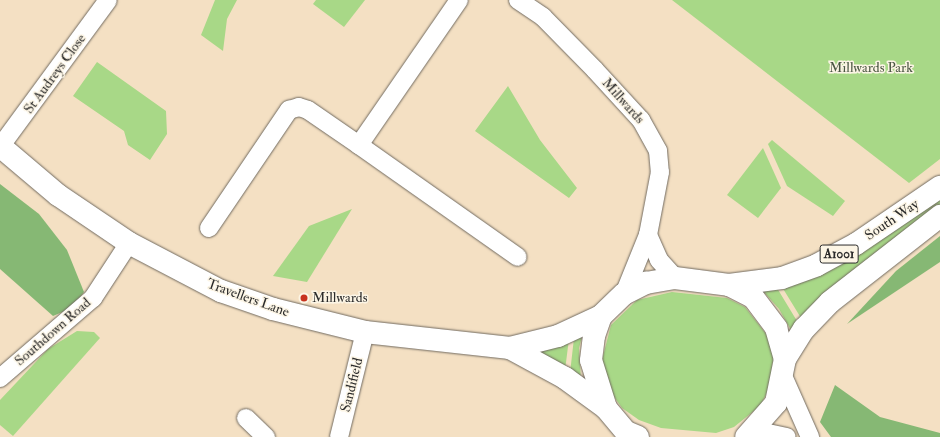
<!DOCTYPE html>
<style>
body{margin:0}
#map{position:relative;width:940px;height:437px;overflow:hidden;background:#f4e0c3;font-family:"IM FELL Double Pica",serif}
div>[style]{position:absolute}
.green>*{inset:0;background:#a8d887}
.forest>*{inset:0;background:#86b874}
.roads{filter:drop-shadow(0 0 1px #716a60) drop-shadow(0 0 1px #716a60)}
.street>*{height:18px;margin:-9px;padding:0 9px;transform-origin:9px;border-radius:9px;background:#fff}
.secondary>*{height:22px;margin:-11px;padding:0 11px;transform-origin:11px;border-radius:11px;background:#fff}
.primary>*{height:22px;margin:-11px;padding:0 11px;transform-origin:11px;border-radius:11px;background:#fff}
.dots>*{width:11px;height:11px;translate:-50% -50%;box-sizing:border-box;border:2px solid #fcf5e5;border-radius:50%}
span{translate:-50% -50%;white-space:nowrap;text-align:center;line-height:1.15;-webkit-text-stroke:3px #fcf5e5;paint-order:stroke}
.shield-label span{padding:1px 3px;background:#fcf5e5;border:1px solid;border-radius:3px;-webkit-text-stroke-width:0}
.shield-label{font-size:13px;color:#2b2b2b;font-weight:700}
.park-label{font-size:14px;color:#4a5642}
.street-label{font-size:14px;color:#2b2b2b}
.poi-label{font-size:14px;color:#2b2b2b}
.left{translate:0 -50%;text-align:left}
</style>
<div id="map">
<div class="green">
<i style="clip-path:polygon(215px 0,237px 0,227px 19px,223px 51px,201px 35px)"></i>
<i style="clip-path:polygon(316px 0,365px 0,344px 27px,313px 4px)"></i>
<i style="clip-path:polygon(672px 0,940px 0,940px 159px,909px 183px)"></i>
<i style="clip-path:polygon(97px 62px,166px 111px,167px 134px,150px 160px,128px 145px,124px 131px,73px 96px)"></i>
<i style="clip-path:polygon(508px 86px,540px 140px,577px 188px,569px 198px,475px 131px)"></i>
<i style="clip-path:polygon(772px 140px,845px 201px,833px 216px,787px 186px,768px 144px)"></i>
<i style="clip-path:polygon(763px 148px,781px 188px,758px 218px,727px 195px)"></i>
<i style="clip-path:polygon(940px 199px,940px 206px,801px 318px,782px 287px,853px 257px)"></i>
<i style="clip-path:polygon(352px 209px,307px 282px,273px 276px,309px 226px)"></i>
<i style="clip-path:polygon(777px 288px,797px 321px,791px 330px,779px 309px,763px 291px)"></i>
<i style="clip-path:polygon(672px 292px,727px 298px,745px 307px,767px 335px,774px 354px,769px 389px,760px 406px,734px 427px,716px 433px,661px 428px,639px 420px,622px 408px,612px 394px,602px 360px,611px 325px,637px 300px)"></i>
<i style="clip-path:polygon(77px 331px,94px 332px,100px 338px,13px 436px,0 425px,0 400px,48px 349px)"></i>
<i style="clip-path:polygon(583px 333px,579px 348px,581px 380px,570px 373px,574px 338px)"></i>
<i style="clip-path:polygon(569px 339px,565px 370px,536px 357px,538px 347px)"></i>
</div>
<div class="forest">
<i style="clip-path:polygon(0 184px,39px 214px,67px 250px,84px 292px,72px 308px,53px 316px,0 269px)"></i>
<i style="clip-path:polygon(940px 236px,940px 262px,847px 324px,896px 271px)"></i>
<i style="clip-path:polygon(835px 385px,880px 417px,940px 433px,940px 437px,831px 437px,820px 422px)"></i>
</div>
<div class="roads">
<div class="street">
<i style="left:518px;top:0;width:30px;rotate:34deg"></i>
<i style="left:543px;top:17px;width:74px;rotate:45.5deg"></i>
<i style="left:595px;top:70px;width:68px;rotate:47.4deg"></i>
<i style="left:641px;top:120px;width:35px;rotate:61deg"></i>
<i style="left:658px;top:151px;width:21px;rotate:85deg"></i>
<i style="left:660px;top:172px;width:64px;rotate:100.8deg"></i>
<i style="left:648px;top:235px;width:64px;rotate:112.1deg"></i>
<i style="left:359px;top:145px;width:194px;rotate:35.2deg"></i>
<i style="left:0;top:147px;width:182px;rotate:-53.7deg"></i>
<i style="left:209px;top:228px;width:143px;rotate:-55.9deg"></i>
<i style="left:289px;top:110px;width:10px;rotate:-17deg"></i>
<i style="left:299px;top:107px;width:9px;rotate:18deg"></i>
<i style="left:308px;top:110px;width:62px;rotate:34.5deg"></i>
<i style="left:359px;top:145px;width:176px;rotate:-55.4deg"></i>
<i style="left:648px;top:235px;width:27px;rotate:66deg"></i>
<i style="left:659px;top:260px;width:24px;rotate:48deg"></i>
<i style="left:783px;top:376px;width:67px;rotate:66.1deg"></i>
<i style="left:0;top:378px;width:123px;rotate:-40.7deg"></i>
<i style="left:93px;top:298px;width:66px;rotate:-56.8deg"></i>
<i style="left:246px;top:418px;width:28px;rotate:44deg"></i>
<i style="left:747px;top:436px;width:21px;rotate:-8deg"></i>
<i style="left:768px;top:433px;width:19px;rotate:12deg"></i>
<i style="left:339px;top:437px;width:108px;rotate:-76.1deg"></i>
</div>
<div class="secondary">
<i style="left:0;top:146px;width:76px;rotate:40.2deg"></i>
<i style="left:58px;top:195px;width:86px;rotate:34.1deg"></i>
<i style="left:129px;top:243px;width:104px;rotate:27.6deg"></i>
<i style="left:221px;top:291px;width:55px;rotate:19.1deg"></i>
<i style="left:273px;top:309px;width:95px;rotate:14deg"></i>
<i style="left:365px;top:332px;width:146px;rotate:6.3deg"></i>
<i style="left:510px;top:348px;width:49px;rotate:-14deg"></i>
<i style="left:558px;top:336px;width:47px;rotate:-24.9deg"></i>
<i style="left:510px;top:348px;width:63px;rotate:28.6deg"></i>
<i style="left:565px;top:378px;width:51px;rotate:36.2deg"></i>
</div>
<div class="primary">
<i style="left:729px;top:285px;width:53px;rotate:-7.5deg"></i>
<i style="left:782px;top:278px;width:37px;rotate:-20deg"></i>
<i style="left:817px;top:265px;width:44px;rotate:-28.3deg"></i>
<i style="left:856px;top:244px;width:102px;rotate:-34.2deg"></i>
<i style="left:785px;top:359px;width:36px;rotate:-58deg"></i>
<i style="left:804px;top:329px;width:37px;rotate:-46deg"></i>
<i style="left:830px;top:302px;width:140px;rotate:-38deg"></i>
<i style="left:638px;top:437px;width:13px;rotate:-157deg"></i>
<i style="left:626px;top:432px;width:31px;rotate:-130deg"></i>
<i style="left:606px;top:408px;width:50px;rotate:-107.4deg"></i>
<i style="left:591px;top:360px;width:24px;rotate:-83deg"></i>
<i style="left:594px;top:336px;width:21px;rotate:-71deg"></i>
<i style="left:601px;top:316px;width:32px;rotate:-44deg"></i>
<i style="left:624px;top:294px;width:25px;rotate:-27deg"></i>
<i style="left:646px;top:283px;width:29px;rotate:-10deg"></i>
<i style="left:675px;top:278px;width:54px;rotate:7.4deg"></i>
<i style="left:729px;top:285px;width:27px;rotate:27deg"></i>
<i style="left:753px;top:297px;width:39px;rotate:53deg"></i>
<i style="left:776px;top:328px;width:32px;rotate:74deg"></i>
<i style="left:785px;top:359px;width:45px;rotate:101.6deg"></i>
<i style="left:776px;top:403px;width:45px;rotate:131.4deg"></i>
</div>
</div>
<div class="dots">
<i style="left:304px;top:298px;background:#c8321e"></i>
</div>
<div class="shield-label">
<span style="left:839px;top:254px">A1001</span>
</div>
<div class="park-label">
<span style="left:871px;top:68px">Millwards Park</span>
</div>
<div class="street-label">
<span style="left:55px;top:74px;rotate:-54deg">St Audreys Close</span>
<span style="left:623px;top:101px;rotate:48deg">Millwards</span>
<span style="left:892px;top:220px;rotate:-34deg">South Way</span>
<span style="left:248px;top:298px;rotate:20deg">Travellers Lane</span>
<span style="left:53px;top:332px;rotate:-41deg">Southdown Road</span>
<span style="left:352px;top:385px;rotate:-76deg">Sandifield</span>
</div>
<div class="poi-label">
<span class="left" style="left:312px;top:298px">Millwards</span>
</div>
</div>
